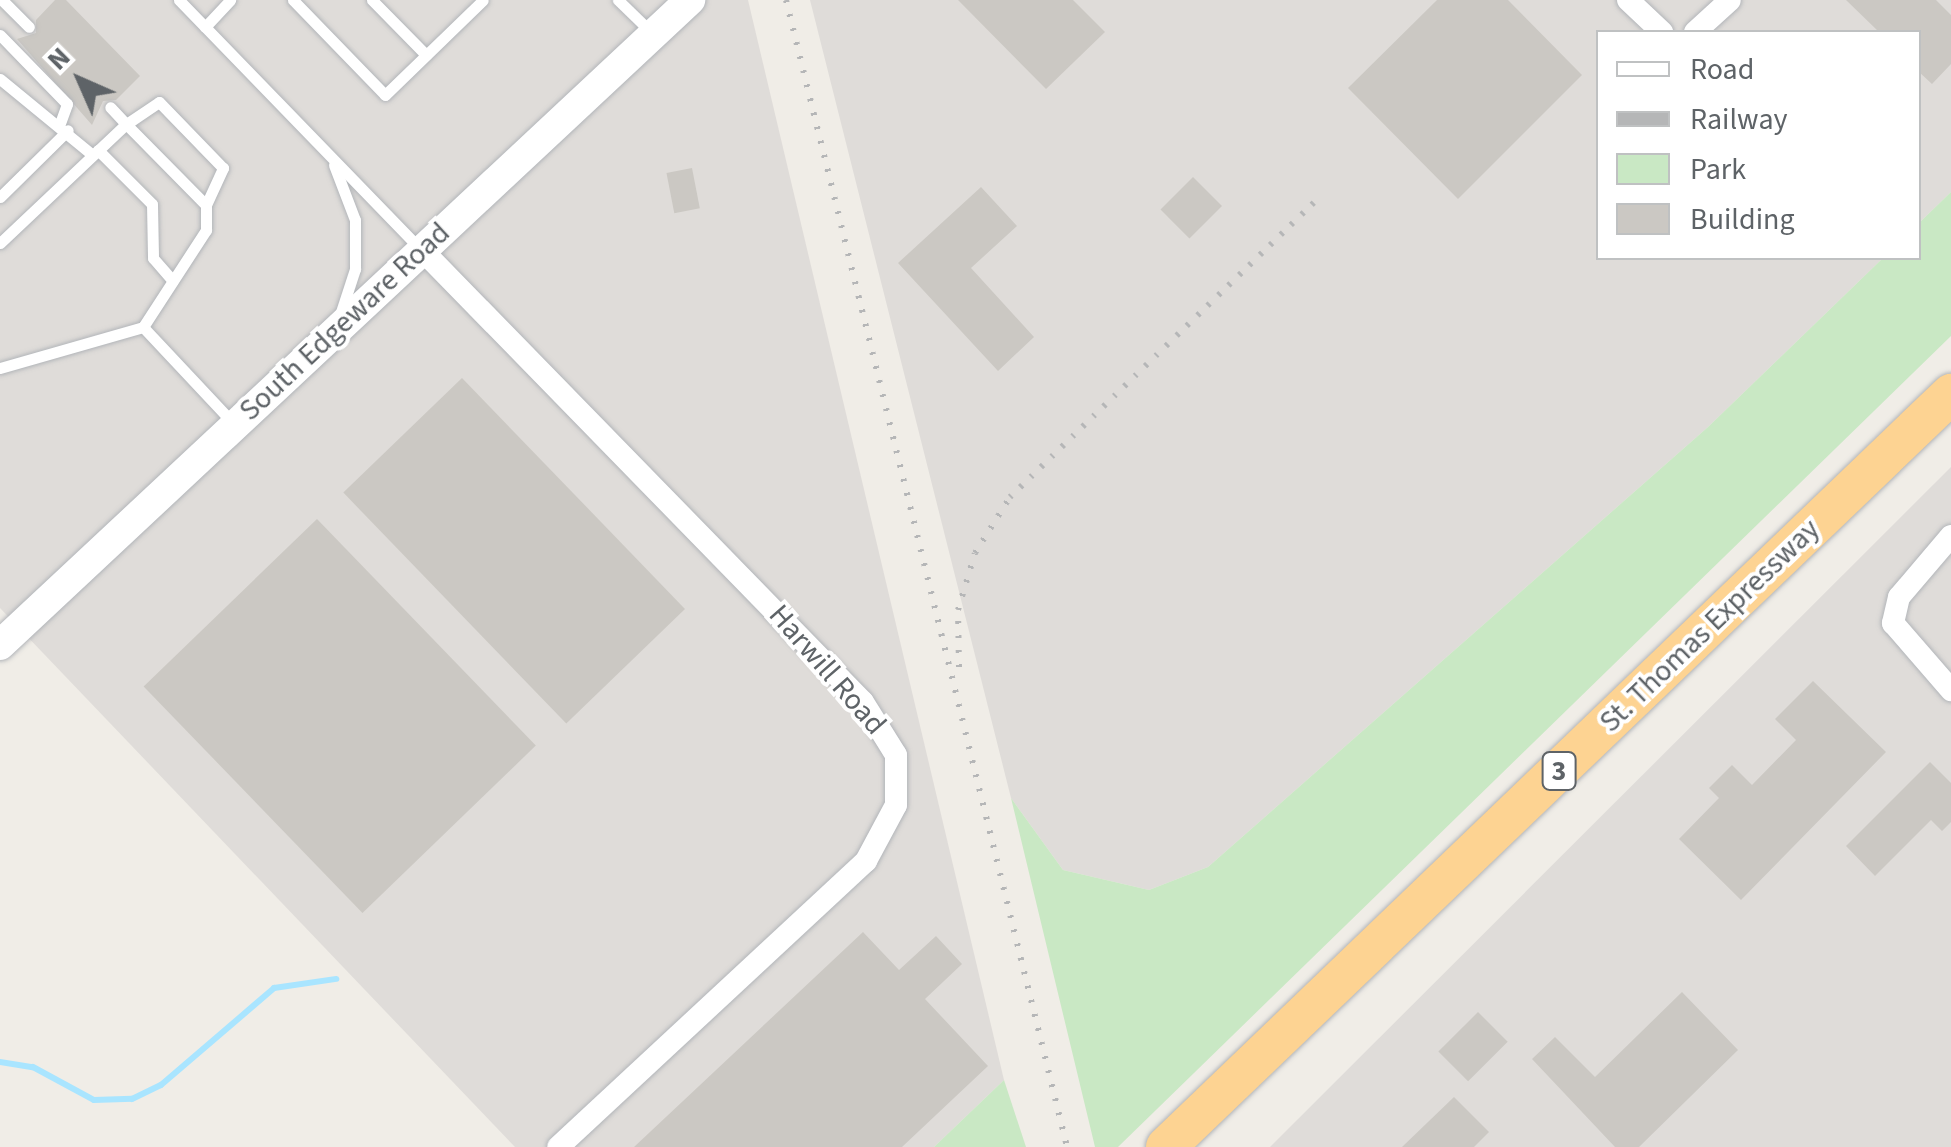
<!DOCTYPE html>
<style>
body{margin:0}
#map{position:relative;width:1951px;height:1147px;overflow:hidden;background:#f0ede7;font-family:"Source Sans 3",sans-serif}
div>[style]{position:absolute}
.industrial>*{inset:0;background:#dfdcd9}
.green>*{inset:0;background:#c9e8c4}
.stream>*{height:6px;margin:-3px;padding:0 3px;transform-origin:3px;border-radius:3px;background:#a9e5ff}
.building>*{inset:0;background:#cbc8c3;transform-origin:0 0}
.roads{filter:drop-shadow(0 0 2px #b2b5b9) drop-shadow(0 0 2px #b2b5b9)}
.service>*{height:11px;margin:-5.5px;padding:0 5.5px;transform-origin:5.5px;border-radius:5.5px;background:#fff}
.minor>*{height:22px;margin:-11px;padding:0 11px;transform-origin:11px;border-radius:11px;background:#fff}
.secondary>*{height:30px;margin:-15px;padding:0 15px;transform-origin:15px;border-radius:15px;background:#fff}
.motorway>*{height:40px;margin:-20px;padding:0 20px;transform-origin:20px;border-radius:20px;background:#fdd392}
.rail>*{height:6px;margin-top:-3px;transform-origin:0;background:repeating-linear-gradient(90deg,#b5b6b7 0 2.5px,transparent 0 14.5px)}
span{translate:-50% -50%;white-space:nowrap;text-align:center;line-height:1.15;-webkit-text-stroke:8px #fff;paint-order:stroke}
.shield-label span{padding:2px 8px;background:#fff;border:2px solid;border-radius:8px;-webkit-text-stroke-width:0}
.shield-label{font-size:28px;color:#5e6367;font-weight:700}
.street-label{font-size:30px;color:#5e6367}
.legend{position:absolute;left:1596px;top:30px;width:325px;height:230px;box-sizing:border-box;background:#fff;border:2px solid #bfc1c2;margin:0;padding:12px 18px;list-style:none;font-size:30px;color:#5e6367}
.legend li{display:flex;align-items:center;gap:20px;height:50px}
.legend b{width:50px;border:2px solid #bfc1c2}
.north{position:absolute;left:30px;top:30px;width:100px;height:100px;-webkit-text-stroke:8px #fff;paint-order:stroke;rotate:315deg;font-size:28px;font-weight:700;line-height:40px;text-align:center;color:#5e6367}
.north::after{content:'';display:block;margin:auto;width:35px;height:45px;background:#5e6367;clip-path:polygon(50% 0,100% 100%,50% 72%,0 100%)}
</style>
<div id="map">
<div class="industrial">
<i style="clip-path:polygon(0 0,748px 0,1004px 1080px,934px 1147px,515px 1147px,0 608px)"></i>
<i style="clip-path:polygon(810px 0,1951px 0,1951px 192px,1919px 223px,1918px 32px,1598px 32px,1598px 258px,1883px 258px,1708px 427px,1208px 867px,1149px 890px,1063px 870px,1011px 798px)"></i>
<i style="clip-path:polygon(1951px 467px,1951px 1147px,1270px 1147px)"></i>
</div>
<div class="green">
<i style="clip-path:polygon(1951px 192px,1951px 336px,1118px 1147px,1095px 1147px,1011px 798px,1063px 870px,1149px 890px,1208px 867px,1708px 427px,1883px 258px,1918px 258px,1919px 223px)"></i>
<i style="clip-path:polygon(1004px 1080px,1026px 1147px,934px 1147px)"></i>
</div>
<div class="stream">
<i style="left:0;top:1062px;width:33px;rotate:9deg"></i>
<i style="left:33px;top:1067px;width:69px;rotate:28.4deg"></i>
<i style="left:94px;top:1100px;width:38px;rotate:-2deg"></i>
<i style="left:132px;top:1099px;width:32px;rotate:-26deg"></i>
<i style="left:161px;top:1085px;width:149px;rotate:-40.6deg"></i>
<i style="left:274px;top:988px;width:63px;rotate:-8.3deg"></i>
</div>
<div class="building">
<i style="clip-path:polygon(55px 0,66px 0,140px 76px,116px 100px,103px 101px,92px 125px,17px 39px,36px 33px,36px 20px)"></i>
<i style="clip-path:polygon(958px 0,1073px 0,1105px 32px,1046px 89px)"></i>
<i style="clip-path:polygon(1437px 0,1508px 0,1582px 75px,1458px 199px,1348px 88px)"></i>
<i style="clip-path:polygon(1846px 0,1936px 0,1951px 15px,1951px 64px,1932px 84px,1918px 71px,1918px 32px,1879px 32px)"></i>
<i style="left:692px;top:168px;width:41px;height:26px;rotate:79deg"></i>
<i style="left:1193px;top:177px;width:41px;height:46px;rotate:45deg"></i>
<i style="clip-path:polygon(981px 187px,1017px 226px,971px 268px,1034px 337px,998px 371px,898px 263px)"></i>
<i style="left:462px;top:378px;width:321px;height:165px;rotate:46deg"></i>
<i style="left:317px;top:519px;width:315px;height:241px;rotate:46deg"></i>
<i style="clip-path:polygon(1813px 681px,1886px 752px,1741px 900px,1679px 839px,1719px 798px,1709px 788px,1732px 765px,1752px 785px,1796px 740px,1775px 719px)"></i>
<i style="clip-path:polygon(1930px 762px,1951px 783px,1951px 822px,1942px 831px,1931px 820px,1875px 876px,1846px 846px)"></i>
<i style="clip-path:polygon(863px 932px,899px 970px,936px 936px,962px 964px,925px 999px,988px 1066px,902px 1147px,634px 1147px)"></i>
<i style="clip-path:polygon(1682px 992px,1738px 1050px,1639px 1147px,1615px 1147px,1532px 1059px,1555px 1037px,1595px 1077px)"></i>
<i style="left:1478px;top:1012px;width:42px;height:56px;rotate:45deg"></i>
<i style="clip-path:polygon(1454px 1097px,1489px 1132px,1474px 1147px,1402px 1147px)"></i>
</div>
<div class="roads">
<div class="service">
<i style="left:2px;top:0;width:38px;rotate:45deg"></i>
<i style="left:179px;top:0;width:345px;rotate:45.9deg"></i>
<i style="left:293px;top:0;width:132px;rotate:45.9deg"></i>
<i style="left:385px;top:95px;width:136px;rotate:-44.1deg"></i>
<i style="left:372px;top:0;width:77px;rotate:45.5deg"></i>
<i style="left:618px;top:0;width:46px;rotate:44.1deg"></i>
<i style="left:205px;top:27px;width:37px;rotate:-47deg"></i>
<i style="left:0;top:35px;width:96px;rotate:45.8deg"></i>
<i style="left:67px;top:104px;width:20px;rotate:110deg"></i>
<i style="left:0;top:79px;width:117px;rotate:39.4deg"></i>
<i style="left:98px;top:150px;width:76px;rotate:45deg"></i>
<i style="left:152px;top:204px;width:54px;rotate:88.9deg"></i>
<i style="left:153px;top:258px;width:30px;rotate:49deg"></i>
<i style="left:334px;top:165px;width:59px;rotate:69.1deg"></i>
<i style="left:355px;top:220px;width:49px;rotate:90deg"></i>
<i style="left:355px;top:269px;width:48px;rotate:108.1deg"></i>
<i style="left:0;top:197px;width:95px;rotate:-44.6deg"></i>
<i style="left:0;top:243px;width:173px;rotate:-43.4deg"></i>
<i style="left:126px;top:124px;width:114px;rotate:45.4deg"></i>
<i style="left:143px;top:327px;width:134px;rotate:46.8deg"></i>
<i style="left:0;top:368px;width:149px;rotate:-16deg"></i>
<i style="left:143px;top:327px;width:116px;rotate:-57deg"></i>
<i style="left:206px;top:230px;width:25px;rotate:-90deg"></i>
<i style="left:206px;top:205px;width:41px;rotate:-65.3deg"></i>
<i style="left:223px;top:168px;width:92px;rotate:-134.1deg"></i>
<i style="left:159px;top:102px;width:40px;rotate:146deg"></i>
<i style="left:126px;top:124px;width:23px;rotate:-133deg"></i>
</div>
<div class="minor">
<i style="left:1628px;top:0;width:47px;rotate:43.3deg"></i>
<i style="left:1695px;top:32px;width:47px;rotate:-42.4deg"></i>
<i style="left:422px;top:250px;width:631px;rotate:45.71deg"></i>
<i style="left:863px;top:702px;width:62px;rotate:58.1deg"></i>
<i style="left:896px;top:755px;width:50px;rotate:90deg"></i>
<i style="left:896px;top:805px;width:64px;rotate:118.2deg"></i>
<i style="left:866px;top:861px;width:420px;rotate:137.1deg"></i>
<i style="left:1951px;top:536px;width:80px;rotate:130.4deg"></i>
<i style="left:1899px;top:597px;width:27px;rotate:103deg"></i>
<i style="left:1893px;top:623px;width:89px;rotate:49.1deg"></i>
</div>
<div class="secondary">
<i style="left:0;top:645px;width:945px;rotate:-43.07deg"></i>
</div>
<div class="motorway">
<i style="left:1166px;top:1147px;width:1088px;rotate:-43.81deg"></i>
</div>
</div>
<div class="rail">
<i style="left:786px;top:0;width:1181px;rotate:76.23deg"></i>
<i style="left:959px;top:667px;width:57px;rotate:-91deg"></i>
<i style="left:958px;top:610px;width:59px;rotate:-73.4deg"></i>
<i style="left:975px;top:553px;width:66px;rotate:-58deg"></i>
<i style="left:1010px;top:497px;width:431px;rotate:-44.1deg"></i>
</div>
<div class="shield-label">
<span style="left:1559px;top:771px">3</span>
</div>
<div class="street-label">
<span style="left:345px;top:322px;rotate:-43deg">South Edgeware Road</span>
<span style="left:1710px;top:626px;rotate:-44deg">St. Thomas Expressway</span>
<span style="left:827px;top:670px;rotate:49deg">Harwill Road</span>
</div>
<ul class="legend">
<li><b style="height:12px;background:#fff"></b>Road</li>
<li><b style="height:12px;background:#b5b6b7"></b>Railway</li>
<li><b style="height:28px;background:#c9e8c4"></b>Park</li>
<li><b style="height:28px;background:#cbc8c3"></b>Building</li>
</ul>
<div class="north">N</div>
</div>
